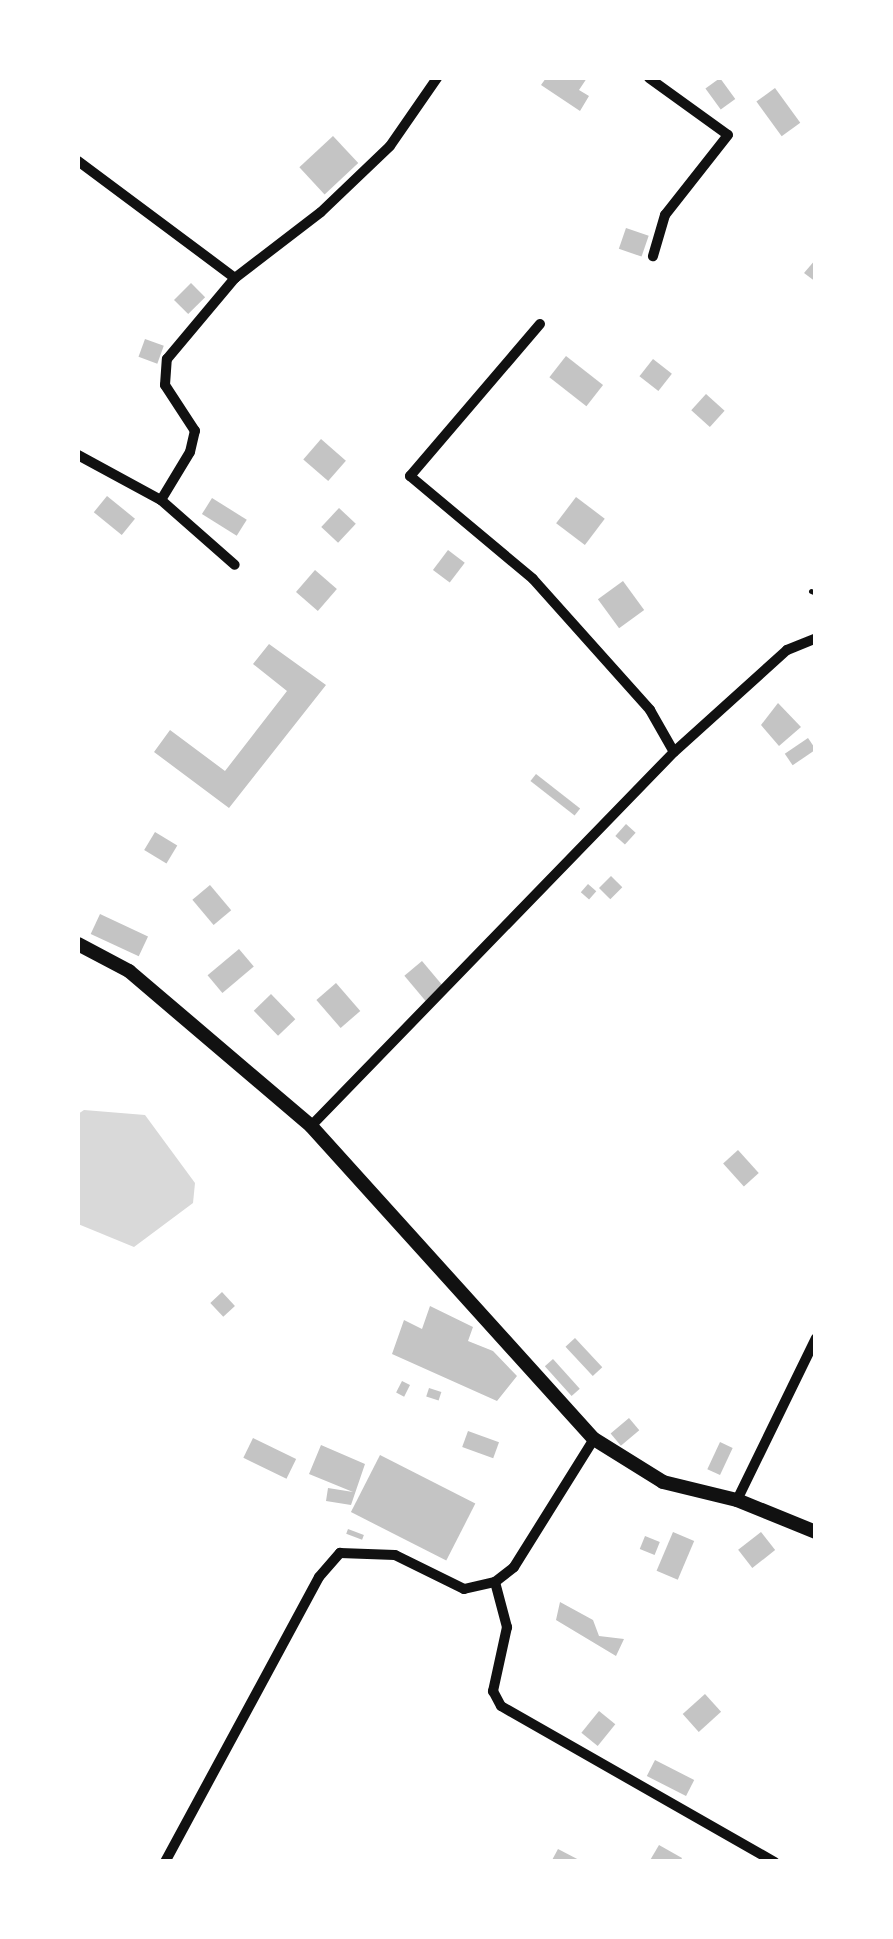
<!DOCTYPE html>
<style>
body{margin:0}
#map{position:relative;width:893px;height:1939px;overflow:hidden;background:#fff;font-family:"Alegreya Sans",sans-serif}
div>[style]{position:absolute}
.water>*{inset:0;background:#d9d9d9}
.building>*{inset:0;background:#c4c4c4;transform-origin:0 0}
.service>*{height:5px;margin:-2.5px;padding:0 2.5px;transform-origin:2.5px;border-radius:2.5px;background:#111}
.minor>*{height:10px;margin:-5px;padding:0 5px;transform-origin:5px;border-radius:5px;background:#111}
.secondary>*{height:14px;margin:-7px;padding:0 7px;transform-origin:7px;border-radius:7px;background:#111}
span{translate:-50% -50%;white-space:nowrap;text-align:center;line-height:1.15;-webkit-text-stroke:8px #fff;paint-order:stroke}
.frame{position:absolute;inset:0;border:80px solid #fff;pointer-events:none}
</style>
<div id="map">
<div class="water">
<i style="clip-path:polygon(84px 1110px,145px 1115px,195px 1183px,193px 1203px,134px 1247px,78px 1224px,78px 1114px)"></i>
</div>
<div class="building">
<i style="clip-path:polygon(546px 78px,587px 78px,579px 90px,589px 96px,580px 111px,541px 85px)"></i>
<i style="left:720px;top:78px;width:26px;height:18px;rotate:54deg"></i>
<i style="left:775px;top:88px;width:43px;height:23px;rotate:54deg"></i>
<i style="left:333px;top:136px;width:37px;height:46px;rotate:47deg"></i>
<i style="left:626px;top:228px;width:24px;height:22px;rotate:19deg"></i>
<i style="clip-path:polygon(816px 259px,816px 282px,804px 273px)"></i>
<i style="left:191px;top:283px;width:20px;height:24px;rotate:45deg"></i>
<i style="left:145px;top:339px;width:20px;height:19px;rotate:20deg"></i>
<i style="left:566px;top:356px;width:47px;height:27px;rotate:38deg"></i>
<i style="left:653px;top:359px;width:24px;height:22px;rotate:38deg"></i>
<i style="left:706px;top:394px;width:25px;height:22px;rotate:42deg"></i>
<i style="left:321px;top:439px;width:33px;height:27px;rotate:41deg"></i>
<i style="left:107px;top:496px;width:36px;height:21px;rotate:39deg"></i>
<i style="left:576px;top:497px;width:36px;height:33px;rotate:37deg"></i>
<i style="left:212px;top:498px;width:41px;height:19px;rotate:32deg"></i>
<i style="left:339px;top:508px;width:23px;height:26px;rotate:43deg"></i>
<i style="left:448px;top:550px;width:21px;height:25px;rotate:37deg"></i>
<i style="left:315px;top:570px;width:29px;height:29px;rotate:41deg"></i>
<i style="left:623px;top:581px;width:36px;height:31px;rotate:54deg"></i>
<i style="clip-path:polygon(269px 644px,326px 685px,229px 808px,154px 752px,170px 730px,225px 771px,287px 691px,253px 664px)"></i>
<i style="clip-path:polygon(778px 703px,801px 727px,779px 746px,761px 725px)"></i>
<i style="left:808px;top:738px;width:14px;height:28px;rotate:56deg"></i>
<i style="left:536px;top:774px;width:56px;height:9px;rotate:38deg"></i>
<i style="left:626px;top:824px;width:13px;height:16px;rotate:42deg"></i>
<i style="left:155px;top:832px;width:26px;height:21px;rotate:31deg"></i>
<i style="left:611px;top:876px;width:16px;height:17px;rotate:45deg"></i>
<i style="left:588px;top:884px;width:11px;height:11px;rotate:41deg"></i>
<i style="left:210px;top:885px;width:33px;height:23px;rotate:50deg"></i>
<i style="left:100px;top:914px;width:53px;height:22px;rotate:25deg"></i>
<i style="left:239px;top:949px;width:23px;height:41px;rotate:50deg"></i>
<i style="left:422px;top:961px;width:33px;height:23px;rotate:50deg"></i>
<i style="left:336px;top:983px;width:37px;height:26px;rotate:49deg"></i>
<i style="left:271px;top:994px;width:35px;height:24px;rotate:46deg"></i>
<i style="left:738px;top:1150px;width:31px;height:20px;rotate:48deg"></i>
<i style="left:222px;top:1292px;width:19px;height:16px;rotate:47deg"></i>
<i style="clip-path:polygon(430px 1306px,473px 1327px,468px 1341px,493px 1351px,517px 1376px,497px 1401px,392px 1354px,404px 1320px,422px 1329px)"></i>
<i style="left:575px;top:1338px;width:40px;height:13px;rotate:47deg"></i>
<i style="left:553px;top:1359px;width:40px;height:11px;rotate:48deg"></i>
<i style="left:402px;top:1381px;width:9px;height:13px;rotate:27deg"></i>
<i style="left:429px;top:1388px;width:13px;height:9px;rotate:18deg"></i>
<i style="left:629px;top:1418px;width:16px;height:24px;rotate:50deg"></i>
<i style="left:468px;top:1431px;width:33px;height:17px;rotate:20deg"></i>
<i style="left:253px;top:1438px;width:48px;height:22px;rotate:26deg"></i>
<i style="left:720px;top:1442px;width:14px;height:30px;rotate:25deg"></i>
<i style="clip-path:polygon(321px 1445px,365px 1464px,351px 1505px,326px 1501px,328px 1488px,353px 1492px,309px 1474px)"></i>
<i style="left:380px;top:1455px;width:107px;height:64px;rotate:27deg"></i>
<i style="left:348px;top:1529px;width:17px;height:5px;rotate:21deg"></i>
<i style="left:673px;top:1532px;width:23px;height:42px;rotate:23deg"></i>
<i style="left:761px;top:1532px;width:23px;height:29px;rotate:52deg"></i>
<i style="left:645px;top:1536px;width:16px;height:14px;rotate:22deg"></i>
<i style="clip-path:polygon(560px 1602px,593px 1620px,599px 1636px,624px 1639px,616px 1656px,556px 1620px)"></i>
<i style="left:705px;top:1694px;width:24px;height:30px;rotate:48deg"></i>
<i style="left:599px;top:1711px;width:21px;height:28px;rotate:39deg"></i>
<i style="left:655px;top:1760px;width:44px;height:18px;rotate:27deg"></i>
<i style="clip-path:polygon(659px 1845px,682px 1858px,680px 1862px,649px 1862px)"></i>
<i style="clip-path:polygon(558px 1849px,583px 1862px,551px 1862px)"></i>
</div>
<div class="service">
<i style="left:811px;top:591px;width:5px;rotate:22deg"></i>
</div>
<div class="minor">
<i style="left:649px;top:78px;width:97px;rotate:35.8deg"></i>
<i style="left:728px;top:135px;width:102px;rotate:128.2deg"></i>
<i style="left:665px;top:215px;width:43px;rotate:106.3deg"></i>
<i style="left:78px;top:161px;width:196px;rotate:36.7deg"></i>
<i style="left:540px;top:324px;width:200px;rotate:130.5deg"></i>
<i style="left:410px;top:476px;width:160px;rotate:39.9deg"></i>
<i style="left:533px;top:579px;width:176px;rotate:48.2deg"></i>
<i style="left:650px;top:710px;width:48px;rotate:60.3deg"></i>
<i style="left:78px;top:455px;width:94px;rotate:28.5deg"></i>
<i style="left:161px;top:500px;width:98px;rotate:41.3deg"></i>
<i style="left:161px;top:500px;width:56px;rotate:-58.9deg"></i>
<i style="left:190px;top:452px;width:22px;rotate:-77deg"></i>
<i style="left:195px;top:431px;width:55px;rotate:-123.1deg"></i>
<i style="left:165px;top:385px;width:26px;rotate:-86deg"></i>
<i style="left:167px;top:359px;width:106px;rotate:-50deg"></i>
<i style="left:235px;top:278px;width:108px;rotate:-37.5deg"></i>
<i style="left:321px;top:212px;width:95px;rotate:-43.7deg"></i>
<i style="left:390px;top:146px;width:83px;rotate:-55.3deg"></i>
<i style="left:311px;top:1126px;width:521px;rotate:-45.86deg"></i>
<i style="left:674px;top:752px;width:152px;rotate:-42.1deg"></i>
<i style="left:787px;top:650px;width:31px;rotate:-22deg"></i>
<i style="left:737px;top:1500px;width:180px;rotate:-64deg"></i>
<i style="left:495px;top:1582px;width:47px;rotate:75.1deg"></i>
<i style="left:507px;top:1627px;width:66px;rotate:102.3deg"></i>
<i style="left:493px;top:1691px;width:17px;rotate:62deg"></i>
<i style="left:501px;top:1706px;width:315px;rotate:29.7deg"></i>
<i style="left:165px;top:1862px;width:324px;rotate:-61.6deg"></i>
<i style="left:319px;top:1577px;width:32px;rotate:-49deg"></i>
<i style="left:340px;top:1553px;width:55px;rotate:2.1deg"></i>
<i style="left:395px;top:1555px;width:77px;rotate:26.2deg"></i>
<i style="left:464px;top:1589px;width:32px;rotate:-13deg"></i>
<i style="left:495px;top:1582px;width:24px;rotate:-38deg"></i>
<i style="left:514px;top:1567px;width:151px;rotate:-58deg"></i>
</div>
<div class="secondary">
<i style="left:78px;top:944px;width:58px;rotate:27.9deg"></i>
<i style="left:129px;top:971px;width:239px;rotate:40.4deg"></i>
<i style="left:311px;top:1126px;width:422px;rotate:47.9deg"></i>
<i style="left:594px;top:1439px;width:81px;rotate:31.9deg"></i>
<i style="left:663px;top:1482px;width:76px;rotate:13.7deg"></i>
<i style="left:737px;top:1500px;width:85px;rotate:22.1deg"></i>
</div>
<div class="frame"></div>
</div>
